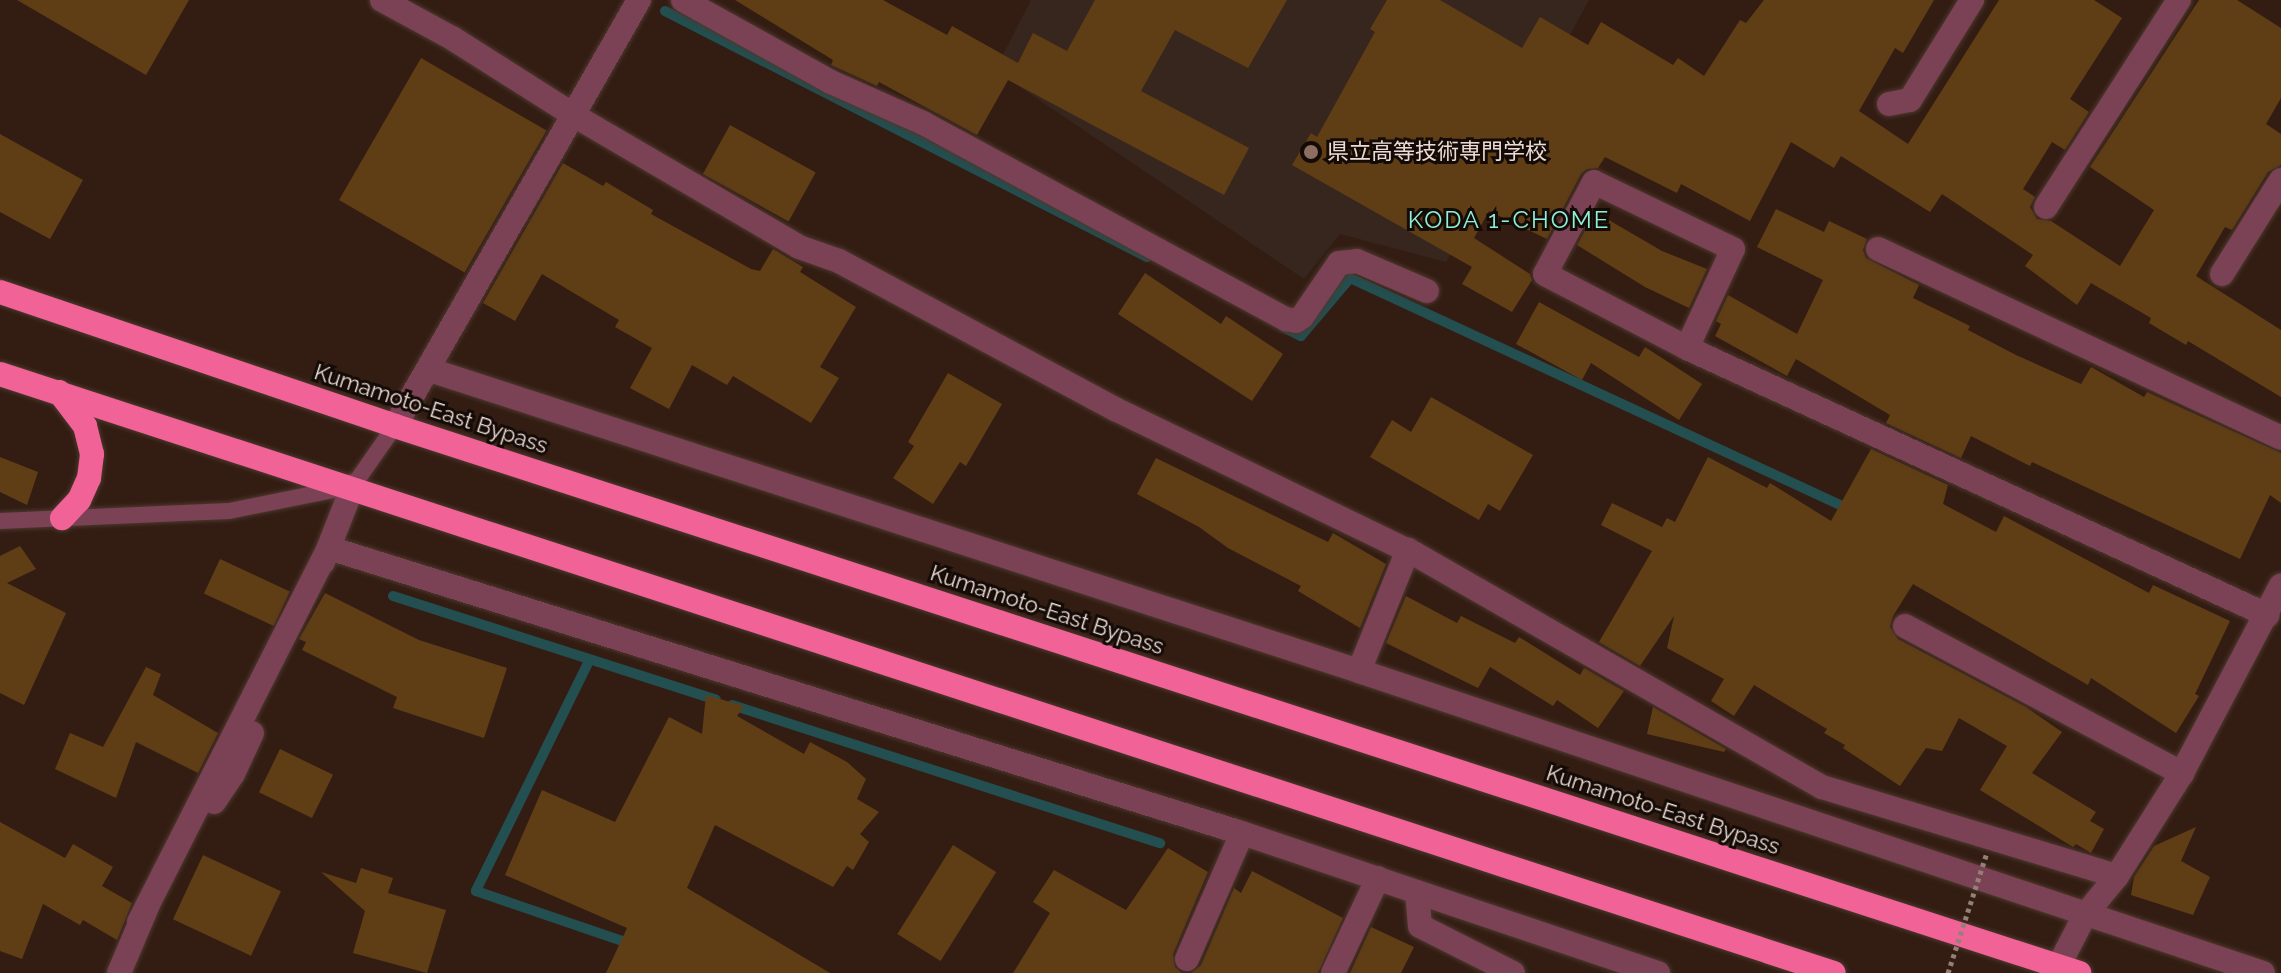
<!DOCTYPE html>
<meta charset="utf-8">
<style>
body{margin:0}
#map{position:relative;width:2281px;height:973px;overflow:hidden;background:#331d13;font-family:Raleway,"Noto Sans JP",sans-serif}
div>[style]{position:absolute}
.education>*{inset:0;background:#37261e}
.stream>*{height:10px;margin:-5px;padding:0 5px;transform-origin:5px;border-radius:5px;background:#234f51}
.building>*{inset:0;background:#603e15;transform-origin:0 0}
.roads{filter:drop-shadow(0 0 2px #4d382e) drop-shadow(0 0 2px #4d382e)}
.lane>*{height:16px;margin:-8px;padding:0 8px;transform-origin:8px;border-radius:8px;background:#7b4154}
.street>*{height:24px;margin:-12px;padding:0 12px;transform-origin:12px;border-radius:12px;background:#7b4154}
.highway>*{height:24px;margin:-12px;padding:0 12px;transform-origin:12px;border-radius:12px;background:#f16297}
.path-bridge>*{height:5px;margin-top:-2.5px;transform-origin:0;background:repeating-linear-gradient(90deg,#938178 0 4px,transparent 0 8px)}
.dots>*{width:22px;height:22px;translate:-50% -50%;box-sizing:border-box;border:4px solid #140a06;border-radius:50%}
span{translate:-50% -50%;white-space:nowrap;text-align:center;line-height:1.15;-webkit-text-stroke:6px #140a06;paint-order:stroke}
.poi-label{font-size:22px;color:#ebdbd4}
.left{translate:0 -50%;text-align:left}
.street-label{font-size:22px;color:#ebdbd4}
.neighbourhood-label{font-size:24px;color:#8ef0d8;letter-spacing:2px}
</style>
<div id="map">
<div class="education">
<i style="clip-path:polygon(1031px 0,1589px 0,1446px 262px,1340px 234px,1304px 279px,995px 70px)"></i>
</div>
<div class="stream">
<i style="left:665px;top:11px;width:541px;rotate:27.04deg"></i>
<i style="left:1283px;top:327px;width:20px;rotate:27deg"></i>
<i style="left:1301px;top:336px;width:76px;rotate:-49.8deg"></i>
<i style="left:1350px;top:278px;width:552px;rotate:24.85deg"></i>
<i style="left:393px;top:596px;width:339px;rotate:17.8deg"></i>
<i style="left:588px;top:663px;width:254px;rotate:116.2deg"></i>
<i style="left:476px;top:891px;width:167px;rotate:18.9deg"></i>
<i style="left:732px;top:705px;width:450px;rotate:17.9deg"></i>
</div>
<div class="building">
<i style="clip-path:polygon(17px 0,189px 0,146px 75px)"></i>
<i style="clip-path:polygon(735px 0,883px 0,947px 35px,952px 26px,1018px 63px,1033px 33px,1067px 51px,1095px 0,1287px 0,1248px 68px,1175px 30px,1141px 91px,1249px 148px,1224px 195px,1008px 80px,1016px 66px,977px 135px,879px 82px,877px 86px,831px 65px,833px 60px)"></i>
<i style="clip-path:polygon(1387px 0,1440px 0,1522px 48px,1540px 17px,1588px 45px,1601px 22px,1673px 65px,1678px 58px,1704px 76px,1740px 20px,1746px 23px,1764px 0,1934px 0,1903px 53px,1895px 48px,1859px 111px,1908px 144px,1999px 0,2094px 0,2122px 18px,2070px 99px,2089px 112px,2065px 150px,2052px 142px,2023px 189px,2035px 197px,2030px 207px,2037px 219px,2051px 221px,2120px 266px,2154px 210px,2090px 167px,2199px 0,2237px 0,2281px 28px,2281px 98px,2266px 124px,2281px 134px,2281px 165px,2268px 172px,2232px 230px,2225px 227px,2196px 276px,2281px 330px,2281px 397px,2188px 341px,2186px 345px,2149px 323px,2151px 318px,2091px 283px,2077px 305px,2025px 266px,2033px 255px,1942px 194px,1930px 212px,1841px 156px,1834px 168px,1791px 142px,1750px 221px,1681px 184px,1677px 193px,1605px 157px,1598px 168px,1587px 169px,1581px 174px,1547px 239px,1489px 211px,1474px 238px,1530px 274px,1532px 280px,1512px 312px,1462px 284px,1472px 267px,1292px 165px,1311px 133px,1317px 137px,1375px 32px,1370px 29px)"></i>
<i style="left:421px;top:58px;width:145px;height:164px;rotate:30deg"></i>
<i style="left:730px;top:125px;width:98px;height:56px;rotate:29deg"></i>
<i style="clip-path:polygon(0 134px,83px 180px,50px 239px,0 212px)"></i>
<i style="clip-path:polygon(563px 163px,603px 186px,606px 182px,653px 210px,651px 214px,751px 269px,760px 271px,773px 249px,803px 267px,800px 272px,856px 307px,820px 367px,839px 378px,811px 423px,733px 376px,727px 385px,692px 365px,669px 409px,630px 388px,652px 348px,615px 327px,619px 320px,542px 274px,515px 321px,483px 303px)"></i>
<i style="clip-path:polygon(1776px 209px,1824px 232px,1829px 221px,1867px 239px,1863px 250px,1866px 258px,1919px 285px,1913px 298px,1970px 326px,1968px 330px,2016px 355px,2081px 384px,2091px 367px,2144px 397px,2147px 392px,2281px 453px,2281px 503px,2270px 495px,2240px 559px,2032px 462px,2030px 466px,1971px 436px,1961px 458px,1886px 423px,1890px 415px,1796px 359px,1787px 376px,1715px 336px,1721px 324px,1716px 321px,1728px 295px,1797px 334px,1823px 280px,1757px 247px)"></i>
<i style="clip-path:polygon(1595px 212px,1662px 251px,1707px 269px,1689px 308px,1645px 287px,1577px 245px)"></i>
<i style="clip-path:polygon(1145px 273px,1221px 324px,1226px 316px,1283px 354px,1252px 401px,1118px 314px)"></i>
<i style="clip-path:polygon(1539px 302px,1639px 357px,1645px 347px,1702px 384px,1679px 420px,1591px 363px,1582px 380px,1516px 344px)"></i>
<i style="clip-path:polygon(948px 373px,1002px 404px,966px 466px,960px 462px,933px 504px,893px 478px,914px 446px,908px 442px)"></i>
<i style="clip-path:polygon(1431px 397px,1533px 455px,1500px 511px,1488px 504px,1479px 520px,1370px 457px,1392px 420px,1411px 432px)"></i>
<i style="clip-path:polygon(1871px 449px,1948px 485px,1943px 504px,1996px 532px,2004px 516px,2149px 593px,2153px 585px,2230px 621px,2195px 694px,2199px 696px,2176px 733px,2091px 678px,2088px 685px,1913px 584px,1893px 616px,1890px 627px,1898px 639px,2026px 707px,2062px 732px,2032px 773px,2096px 812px,2090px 821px,2104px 829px,2091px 853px,2076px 844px,2073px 847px,1980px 790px,2007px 746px,1959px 718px,1942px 751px,1926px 748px,1900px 786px,1843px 748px,1845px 745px,1824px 733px,1827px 729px,1754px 685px,1734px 716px,1711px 701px,1724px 679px,1667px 648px,1674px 616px,1640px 666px,1599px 642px,1652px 551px,1601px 525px,1612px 503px,1662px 527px,1667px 518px,1675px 522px,1708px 457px,1767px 488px,1770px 483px,1831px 521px)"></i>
<i style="clip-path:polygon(0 457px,38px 472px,27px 505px,0 492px)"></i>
<i style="clip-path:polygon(1156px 458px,1328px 542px,1333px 533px,1386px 564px,1360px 628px,1298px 591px,1301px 586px,1228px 548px,1199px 527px,1137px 494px)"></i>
<i style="clip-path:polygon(20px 546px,36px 569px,7px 583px,66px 613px,24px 705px,0 693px,0 556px)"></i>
<i style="left:220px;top:559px;width:77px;height:38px;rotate:25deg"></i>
<i style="clip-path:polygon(325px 593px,419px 640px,507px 668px,484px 738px,393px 708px,397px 697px,302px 650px,306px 642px,299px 639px)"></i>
<i style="clip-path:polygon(1406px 596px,1457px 623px,1461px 616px,1515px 643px,1519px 637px,1580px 675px,1584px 668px,1624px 691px,1598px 728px,1557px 700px,1553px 706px,1490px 667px,1478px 688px,1386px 643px)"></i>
<i style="clip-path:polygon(146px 667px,161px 674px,153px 695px,218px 733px,198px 773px,136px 742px,116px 798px,55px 769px,70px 733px,103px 747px)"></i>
<i style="clip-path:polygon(706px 695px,744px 706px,737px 716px,804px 754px,810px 742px,847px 762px,866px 779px,857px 799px,879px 812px,860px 834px,869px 842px,853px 870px,847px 866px,833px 887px,715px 825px,687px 888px,830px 973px,606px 973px,627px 928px,505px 875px,542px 790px,615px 822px,669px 717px,702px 734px)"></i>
<i style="clip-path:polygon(1653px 707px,1726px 749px,1724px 752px,1647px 734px)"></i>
<i style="left:280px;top:749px;width:59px;height:48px;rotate:26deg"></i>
<i style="clip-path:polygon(0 822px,65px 858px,73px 844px,113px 867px,102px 886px,132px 903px,117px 940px,83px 920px,80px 925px,43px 904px,22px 959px,0 951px)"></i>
<i style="clip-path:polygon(2196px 827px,2181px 861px,2210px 877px,2193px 915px,2131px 895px,2134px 877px,2154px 846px)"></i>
<i style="left:953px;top:845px;width:51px;height:105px;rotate:32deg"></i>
<i style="clip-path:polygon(1168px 848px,1208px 872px,1173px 954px,1175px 967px,1182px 973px,1013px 973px,1050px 913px,1033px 902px,1054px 870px,1126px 910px)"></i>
<i style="left:203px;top:855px;width:86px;height:71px;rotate:25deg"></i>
<i style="clip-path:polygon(361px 868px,393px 878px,388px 893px,446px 910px,427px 973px,353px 953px,365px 911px,321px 872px,356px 883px)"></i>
<i style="clip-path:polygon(1252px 871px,1343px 918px,1318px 973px,1191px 973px,1201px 965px,1234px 888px,1241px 893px)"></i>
<i style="clip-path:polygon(1371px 927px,1414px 947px,1401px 973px,1350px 973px)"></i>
</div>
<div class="roads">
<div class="lane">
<i style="left:0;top:521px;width:229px;rotate:-2.5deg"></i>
<i style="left:229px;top:511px;width:126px;rotate:-11.4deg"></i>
<i style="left:353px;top:486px;width:73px;rotate:-55deg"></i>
</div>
<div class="street">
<i style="left:382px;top:0;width:80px;rotate:28.5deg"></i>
<i style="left:452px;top:38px;width:146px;rotate:32.4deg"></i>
<i style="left:575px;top:116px;width:259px;rotate:30.3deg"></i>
<i style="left:799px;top:247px;width:42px;rotate:19.3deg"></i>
<i style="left:839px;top:261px;width:313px;rotate:28.2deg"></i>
<i style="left:1115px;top:409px;width:333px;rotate:25.8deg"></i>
<i style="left:1415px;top:554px;width:469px;rotate:29.8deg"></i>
<i style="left:1822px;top:787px;width:308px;rotate:16.8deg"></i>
<i style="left:683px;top:0;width:169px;rotate:29deg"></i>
<i style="left:831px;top:82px;width:101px;rotate:24deg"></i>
<i style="left:923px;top:123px;width:413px;rotate:28.4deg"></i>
<i style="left:1286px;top:319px;width:10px;rotate:11deg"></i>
<i style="left:1296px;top:321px;width:7px;rotate:-34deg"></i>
<i style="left:1302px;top:317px;width:65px;rotate:-55.6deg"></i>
<i style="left:1339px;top:263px;width:18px;rotate:-6deg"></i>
<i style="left:1357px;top:261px;width:76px;rotate:23.2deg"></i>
<i style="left:1889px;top:104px;width:21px;rotate:-11deg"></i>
<i style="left:1910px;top:100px;width:118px;rotate:-58.2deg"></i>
<i style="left:2046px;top:207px;width:246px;rotate:-57.3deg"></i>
<i style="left:1878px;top:249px;width:445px;rotate:25.1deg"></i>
<i style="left:2222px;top:274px;width:111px;rotate:-57.9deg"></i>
<i style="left:1687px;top:348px;width:109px;rotate:-65.1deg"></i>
<i style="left:1733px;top:249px;width:154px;rotate:-154.3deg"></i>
<i style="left:1594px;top:182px;width:104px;rotate:118deg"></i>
<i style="left:1545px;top:274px;width:160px;rotate:27.5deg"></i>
<i style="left:1687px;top:348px;width:639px;rotate:24.72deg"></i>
<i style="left:430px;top:370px;width:977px;rotate:17.95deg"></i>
<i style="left:1359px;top:671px;width:953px;rotate:18.47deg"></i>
<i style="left:395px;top:426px;width:491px;rotate:-60.2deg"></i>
<i style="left:323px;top:562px;width:82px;rotate:-68.5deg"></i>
<i style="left:1905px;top:626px;width:314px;rotate:28deg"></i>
<i style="left:1359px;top:671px;width:131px;rotate:-68deg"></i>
<i style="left:214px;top:802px;width:34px;rotate:-56deg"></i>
<i style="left:233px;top:774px;width:45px;rotate:-65.1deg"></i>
<i style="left:1417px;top:892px;width:34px;rotate:85deg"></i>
<i style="left:1420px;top:926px;width:104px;rotate:26.8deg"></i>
<i style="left:139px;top:922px;width:419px;rotate:-63.1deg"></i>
<i style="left:329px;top:548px;width:956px;rotate:17.34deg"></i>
<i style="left:1242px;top:833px;width:439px;rotate:18.6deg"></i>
<i style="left:1187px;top:959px;width:137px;rotate:-66.4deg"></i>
<i style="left:119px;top:973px;width:72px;rotate:-67deg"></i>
<i style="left:1333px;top:973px;width:105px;rotate:-64.7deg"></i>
<i style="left:2055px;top:973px;width:65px;rotate:-62.7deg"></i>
<i style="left:2085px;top:915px;width:50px;rotate:-50.6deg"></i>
<i style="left:2117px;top:876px;width:122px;rotate:-57.7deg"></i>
<i style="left:2182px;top:773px;width:212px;rotate:-62.2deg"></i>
</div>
<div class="highway">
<i style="left:0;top:292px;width:417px;rotate:18.7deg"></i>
<i style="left:395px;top:426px;width:1771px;rotate:17.99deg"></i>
<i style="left:0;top:374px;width:1929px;rotate:18.09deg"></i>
<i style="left:59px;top:392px;width:43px;rotate:52.6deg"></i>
<i style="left:85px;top:426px;width:29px;rotate:76deg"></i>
<i style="left:92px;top:454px;width:24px;rotate:97deg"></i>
<i style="left:89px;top:478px;width:24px;rotate:114deg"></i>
<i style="left:79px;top:500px;width:25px;rotate:133deg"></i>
</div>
</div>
<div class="path-bridge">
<i style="left:1948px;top:973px;width:127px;rotate:-72.1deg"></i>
</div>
<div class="dots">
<i style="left:1311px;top:152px;background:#8d6e63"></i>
</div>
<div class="poi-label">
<span class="left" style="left:1327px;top:152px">県立高等技術専門学校</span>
</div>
<div class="street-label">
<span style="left:431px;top:409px;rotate:18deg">Kumamoto-East Bypass</span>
<span style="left:1047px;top:610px;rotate:18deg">Kumamoto-East Bypass</span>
<span style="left:1663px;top:810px;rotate:18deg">Kumamoto-East Bypass</span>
</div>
<div class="neighbourhood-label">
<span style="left:1509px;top:220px">KODA 1-CHOME</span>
</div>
</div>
